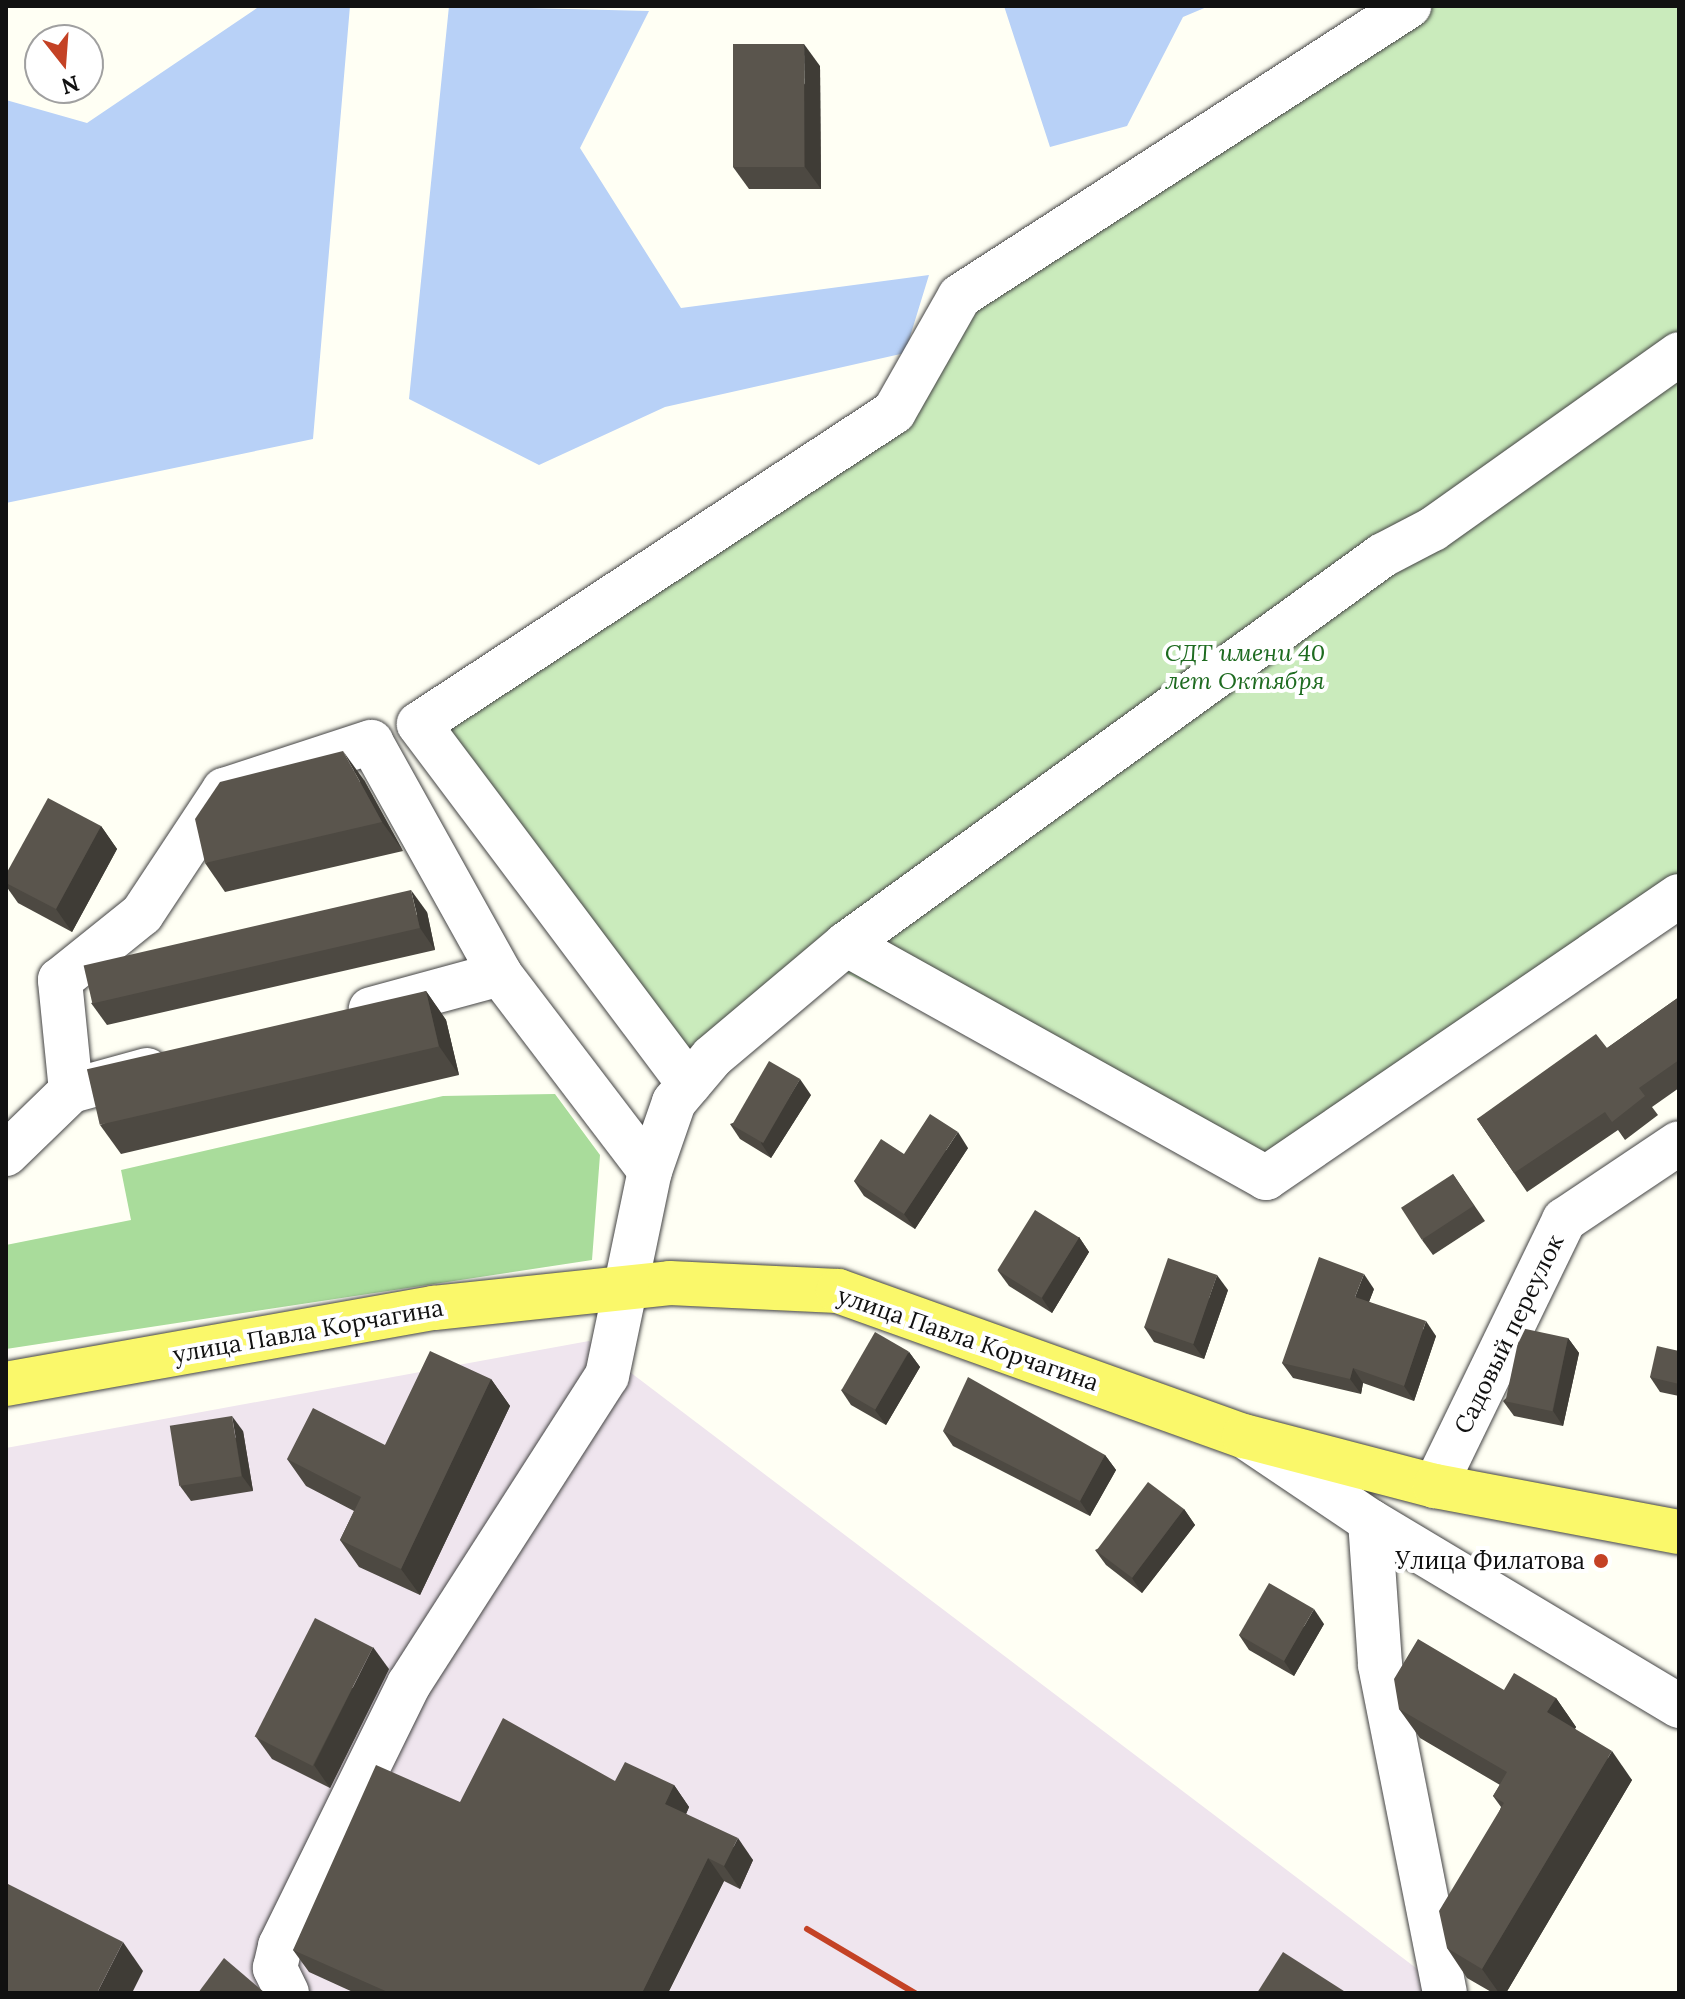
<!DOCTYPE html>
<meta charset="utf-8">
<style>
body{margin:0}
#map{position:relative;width:1685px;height:1999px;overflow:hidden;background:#fffff4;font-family:Lora,serif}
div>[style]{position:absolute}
.industrial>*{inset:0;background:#efe5ee}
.green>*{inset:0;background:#caebbc}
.forest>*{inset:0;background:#a9dc9b}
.water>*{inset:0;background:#b8d1f7}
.roads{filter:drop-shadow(0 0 2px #444) drop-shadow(0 0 2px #444)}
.minor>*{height:44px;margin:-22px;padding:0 22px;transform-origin:22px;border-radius:22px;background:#fff}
.major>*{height:44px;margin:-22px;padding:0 22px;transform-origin:22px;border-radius:22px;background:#faf86a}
.rail>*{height:6px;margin:-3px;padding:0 3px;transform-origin:3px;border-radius:3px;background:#c44225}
.wall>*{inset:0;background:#4d4942}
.shaded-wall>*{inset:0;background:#3f3c36}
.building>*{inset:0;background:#5a554d;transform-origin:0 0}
.dots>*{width:22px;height:22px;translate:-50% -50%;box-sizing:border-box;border:4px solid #fff;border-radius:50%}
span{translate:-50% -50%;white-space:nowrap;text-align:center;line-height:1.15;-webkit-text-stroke:8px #fff;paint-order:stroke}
.park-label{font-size:24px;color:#1e6b20;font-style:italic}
.street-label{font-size:24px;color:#111}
.poi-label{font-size:24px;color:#111}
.right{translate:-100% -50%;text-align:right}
.frame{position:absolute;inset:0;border:8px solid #111;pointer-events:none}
.north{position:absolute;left:24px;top:24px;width:80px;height:80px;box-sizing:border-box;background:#fff;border:2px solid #a0a0a0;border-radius:50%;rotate:163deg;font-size:22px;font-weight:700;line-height:32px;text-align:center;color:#111}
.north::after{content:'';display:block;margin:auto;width:28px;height:36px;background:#c44225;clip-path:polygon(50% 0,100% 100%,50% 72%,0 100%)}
</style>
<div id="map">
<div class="industrial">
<i style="clip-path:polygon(589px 1341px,1449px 1993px,6px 1993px,6px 1448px)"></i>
</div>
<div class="green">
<i style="clip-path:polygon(1409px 6px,1679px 6px,1679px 896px,1266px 1178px,842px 971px,697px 1088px,419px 724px,894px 412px,960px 296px)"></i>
</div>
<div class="forest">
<i style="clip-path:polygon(555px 1094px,600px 1155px,592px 1260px,6px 1349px,6px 1245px,131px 1220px,121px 1170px,443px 1096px)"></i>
</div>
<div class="water">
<i style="clip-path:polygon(260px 6px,350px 6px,313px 439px,6px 503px,6px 100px,87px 123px)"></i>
<i style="clip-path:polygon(449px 6px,649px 11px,580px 148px,681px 308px,929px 275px,905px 353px,665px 407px,539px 465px,409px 399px)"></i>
<i style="clip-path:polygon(1004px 6px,1209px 6px,1183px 17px,1127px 126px,1050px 147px)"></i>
</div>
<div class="roads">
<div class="minor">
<i style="left:846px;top:944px;width:481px;rotate:29.1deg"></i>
<i style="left:1266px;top:1178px;width:500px;rotate:-34.33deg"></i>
<i style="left:689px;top:1084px;width:450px;rotate:-126.9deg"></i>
<i style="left:419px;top:724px;width:568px;rotate:-33.3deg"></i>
<i style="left:894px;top:412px;width:133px;rotate:-60.4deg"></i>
<i style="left:960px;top:296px;width:535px;rotate:-32.86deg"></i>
<i style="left:71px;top:1091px;width:112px;rotate:-95.7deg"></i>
<i style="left:60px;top:980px;width:105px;rotate:-38.8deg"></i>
<i style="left:142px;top:914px;width:149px;rotate:-56.5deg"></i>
<i style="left:224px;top:790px;width:155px;rotate:-18.1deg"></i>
<i style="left:371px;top:742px;width:265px;rotate:60.9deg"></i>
<i style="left:500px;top:974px;width:134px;rotate:164.8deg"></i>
<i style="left:6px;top:1154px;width:91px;rotate:-44.1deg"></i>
<i style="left:71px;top:1091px;width:79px;rotate:-15.4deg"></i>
<i style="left:650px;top:1171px;width:73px;rotate:-70.8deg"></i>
<i style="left:674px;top:1102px;width:59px;rotate:-49.8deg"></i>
<i style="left:712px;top:1057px;width:175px;rotate:-40.1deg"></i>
<i style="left:846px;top:944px;width:663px;rotate:-35.92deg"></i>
<i style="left:1383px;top:555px;width:56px;rotate:-27.5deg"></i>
<i style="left:1433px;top:529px;width:302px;rotate:-35.4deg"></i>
<i style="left:1250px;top:1440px;width:145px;rotate:34deg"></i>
<i style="left:1370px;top:1521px;width:360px;rotate:30.9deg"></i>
<i style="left:1435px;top:1486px;width:296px;rotate:-64.1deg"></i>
<i style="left:1564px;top:1220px;width:138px;rotate:-33.8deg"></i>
<i style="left:1370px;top:1521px;width:144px;rotate:86deg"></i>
<i style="left:1380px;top:1665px;width:334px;rotate:78.8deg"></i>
<i style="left:287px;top:1993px;width:28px;rotate:-116deg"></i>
<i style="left:275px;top:1968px;width:23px;rotate:-77deg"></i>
<i style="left:280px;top:1946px;width:292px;rotate:-63.8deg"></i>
<i style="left:409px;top:1684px;width:366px;rotate:-57.3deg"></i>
<i style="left:607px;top:1376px;width:209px;rotate:-78.2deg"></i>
<i style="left:650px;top:1171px;width:248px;rotate:-127.3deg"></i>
</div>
<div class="major">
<i style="left:6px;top:1384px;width:435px;rotate:-10.1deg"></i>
<i style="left:434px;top:1308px;width:237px;rotate:-6deg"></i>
<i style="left:670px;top:1283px;width:168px;rotate:2.7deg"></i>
<i style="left:838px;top:1291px;width:431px;rotate:19.7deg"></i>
<i style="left:1244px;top:1436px;width:197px;rotate:14.7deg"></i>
<i style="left:1435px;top:1486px;width:248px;rotate:10.7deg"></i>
</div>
</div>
<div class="rail">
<i style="left:807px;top:1929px;width:126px;rotate:30.7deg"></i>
</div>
<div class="wall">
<i style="clip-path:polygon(820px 66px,821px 189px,749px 189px,733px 167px)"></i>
<i style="clip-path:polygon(364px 780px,403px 851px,225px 892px,205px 863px)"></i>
<i style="clip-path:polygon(101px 826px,117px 849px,72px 932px,18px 903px,6px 886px,6px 874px)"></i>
<i style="clip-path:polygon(427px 912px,435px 950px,107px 1025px,91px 1003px)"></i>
<i style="clip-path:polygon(426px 991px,446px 1020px,459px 1075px,121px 1154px,100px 1125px)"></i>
<i style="clip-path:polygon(1679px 997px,1679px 1088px,1652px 1107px,1658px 1115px,1625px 1140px,1618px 1130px,1527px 1192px,1477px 1119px,1607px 1048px)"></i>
<i style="clip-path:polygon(811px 1095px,771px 1158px,740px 1139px,730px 1124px)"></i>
<i style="clip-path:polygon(968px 1148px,915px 1229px,864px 1196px,854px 1181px,904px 1154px)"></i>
<i style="clip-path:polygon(1453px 1174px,1485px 1221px,1433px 1255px,1422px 1240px)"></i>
<i style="clip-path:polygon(1079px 1237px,1089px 1252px,1052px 1313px,1009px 1286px,998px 1271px)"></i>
<i style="clip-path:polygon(1374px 1289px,1369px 1302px,1436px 1336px,1414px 1401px,1363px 1383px,1361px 1394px,1293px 1378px,1282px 1363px)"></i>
<i style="clip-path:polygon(1228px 1290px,1204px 1359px,1154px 1342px,1144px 1327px)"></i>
<i style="clip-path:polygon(1568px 1338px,1579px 1353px,1563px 1426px,1514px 1416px,1503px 1401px)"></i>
<i style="clip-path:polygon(1679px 1351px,1679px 1396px,1660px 1392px,1650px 1377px)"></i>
<i style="clip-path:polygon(909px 1352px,920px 1367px,886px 1425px,851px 1405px,841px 1390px)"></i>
<i style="clip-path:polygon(491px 1379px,510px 1406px,420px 1595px,359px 1567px,340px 1540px,354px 1511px,306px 1486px,287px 1459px,385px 1445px)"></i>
<i style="clip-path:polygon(243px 1431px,253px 1491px,191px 1501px,180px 1486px)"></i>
<i style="clip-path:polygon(943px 1431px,1105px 1455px,1116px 1470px,1090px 1516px,953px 1446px)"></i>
<i style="clip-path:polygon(1184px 1509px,1195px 1525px,1142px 1593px,1106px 1565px,1095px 1550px)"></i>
<i style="clip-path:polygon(1324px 1624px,1294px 1676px,1249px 1650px,1239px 1635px)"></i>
<i style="clip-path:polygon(389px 1669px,330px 1788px,272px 1759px,256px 1737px)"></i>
<i style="clip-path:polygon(1504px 1690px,1556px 1698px,1576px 1727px,1575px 1729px,1632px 1780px,1506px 1993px,1493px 1993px,1467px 1978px,1447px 1948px,1501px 1807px,1493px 1796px,1500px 1785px,1420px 1738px,1399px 1709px)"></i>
<i style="clip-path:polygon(615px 1781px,674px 1785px,689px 1807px,686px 1814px,753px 1860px,740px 1889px,724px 1881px,668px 1993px,355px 1993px,309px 1972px,293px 1950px,460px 1802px)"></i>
</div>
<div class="shaded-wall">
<i style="clip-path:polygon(804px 44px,820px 66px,821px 189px,805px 167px)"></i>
<i style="clip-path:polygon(343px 751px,364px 780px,403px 851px,382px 822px)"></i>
<i style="clip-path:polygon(101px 826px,117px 849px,72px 932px,56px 909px)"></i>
<i style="clip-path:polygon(411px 890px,427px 912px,435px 950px,420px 928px)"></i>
<i style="clip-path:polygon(426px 991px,446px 1020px,459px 1075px,439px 1046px)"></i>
<i style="clip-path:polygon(800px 1079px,811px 1095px,771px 1158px,761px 1143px)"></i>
<i style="clip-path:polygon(958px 1132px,968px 1148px,915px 1229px,904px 1214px)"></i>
<i style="clip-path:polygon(1079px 1237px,1089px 1252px,1052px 1313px,1042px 1298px)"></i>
<i style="clip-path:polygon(1364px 1274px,1374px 1289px,1365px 1312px,1355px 1297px)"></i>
<i style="clip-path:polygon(1217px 1275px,1228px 1290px,1204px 1359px,1193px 1344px)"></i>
<i style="clip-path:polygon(1426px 1321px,1436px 1336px,1414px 1401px,1404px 1386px)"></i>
<i style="clip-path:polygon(1568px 1338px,1579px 1353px,1563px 1426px,1553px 1411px)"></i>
<i style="clip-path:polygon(909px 1352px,920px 1367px,886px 1425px,875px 1410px)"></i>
<i style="clip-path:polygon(1353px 1368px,1363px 1383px,1361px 1394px,1350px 1379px)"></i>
<i style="clip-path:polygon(491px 1379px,510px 1406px,420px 1595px,401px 1569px)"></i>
<i style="clip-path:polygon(232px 1416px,243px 1431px,253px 1491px,242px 1476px)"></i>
<i style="clip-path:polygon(1105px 1455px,1116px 1470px,1090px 1516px,1080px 1501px)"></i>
<i style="clip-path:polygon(1184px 1509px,1195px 1525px,1142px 1593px,1132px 1578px)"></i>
<i style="clip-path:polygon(1314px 1609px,1324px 1624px,1294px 1676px,1284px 1661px)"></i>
<i style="clip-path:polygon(373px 1647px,389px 1669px,330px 1788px,314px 1765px)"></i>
<i style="clip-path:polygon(1556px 1698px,1576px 1727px,1567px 1742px,1547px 1712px)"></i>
<i style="clip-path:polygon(1612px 1751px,1632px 1780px,1506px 1993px,1499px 1993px,1482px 1969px)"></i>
<i style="clip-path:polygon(674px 1785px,689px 1807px,681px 1826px,665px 1804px)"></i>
<i style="clip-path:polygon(738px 1838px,753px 1860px,740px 1889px,724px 1866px)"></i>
<i style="clip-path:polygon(708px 1858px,724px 1881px,668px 1993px,642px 1993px)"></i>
<i style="clip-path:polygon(123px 1942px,143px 1971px,132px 1993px,97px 1993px)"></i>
</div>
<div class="building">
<i style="left:733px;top:44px;width:71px;height:123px"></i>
<i style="clip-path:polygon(343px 751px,382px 822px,205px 863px,195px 819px,220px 782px)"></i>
<i style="clip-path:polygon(48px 798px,101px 826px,56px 909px,6px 883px,6px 874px)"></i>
<i style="left:411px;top:890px;width:39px;height:336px;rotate:77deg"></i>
<i style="left:426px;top:991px;width:57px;height:348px;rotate:77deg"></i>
<i style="clip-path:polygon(1679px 997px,1679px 1060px,1639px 1088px,1645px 1096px,1612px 1122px,1605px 1112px,1514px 1173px,1477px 1119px,1596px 1034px,1607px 1048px)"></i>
<i style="left:769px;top:1061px;width:36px;height:74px;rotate:30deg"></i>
<i style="clip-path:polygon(930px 1114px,958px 1132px,904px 1214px,854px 1181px,881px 1139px,904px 1154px)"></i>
<i style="left:1453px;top:1174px;width:38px;height:62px;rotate:57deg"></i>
<i style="left:1035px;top:1210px;width:52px;height:71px;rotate:32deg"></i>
<i style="clip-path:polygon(1319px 1257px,1364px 1274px,1355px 1297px,1426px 1321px,1404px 1386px,1353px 1368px,1350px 1379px,1282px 1363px)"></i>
<i style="left:1168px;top:1258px;width:52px;height:73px;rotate:19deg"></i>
<i style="left:1521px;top:1328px;width:48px;height:75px;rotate:12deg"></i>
<i style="left:875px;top:1332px;width:39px;height:67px;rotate:30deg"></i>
<i style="clip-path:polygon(1657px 1346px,1679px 1351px,1679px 1384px,1650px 1377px)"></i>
<i style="clip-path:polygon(430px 1351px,491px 1379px,401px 1569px,340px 1540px,361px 1497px,287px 1459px,313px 1408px,385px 1445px)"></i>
<i style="clip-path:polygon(968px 1377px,1105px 1455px,1080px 1501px,943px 1431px)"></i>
<i style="left:232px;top:1416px;width:61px;height:63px;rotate:81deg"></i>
<i style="left:1148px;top:1482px;width:45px;height:86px;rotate:37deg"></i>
<i style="left:1269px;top:1583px;width:52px;height:60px;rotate:30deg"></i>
<i style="left:315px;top:1618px;width:65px;height:133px;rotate:27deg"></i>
<i style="clip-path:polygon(1418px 1639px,1504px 1690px,1514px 1673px,1556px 1698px,1547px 1712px,1612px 1751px,1482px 1969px,1447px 1948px,1439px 1911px,1504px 1803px,1493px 1796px,1507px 1772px,1399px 1709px,1394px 1679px)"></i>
<i style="clip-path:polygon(503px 1718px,615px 1781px,625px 1762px,674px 1785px,665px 1804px,738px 1838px,724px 1866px,708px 1858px,642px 1993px,390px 1993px,293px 1950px,376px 1765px,460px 1802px)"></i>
<i style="clip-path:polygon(6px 1883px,123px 1942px,97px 1993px,6px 1993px)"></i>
<i style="clip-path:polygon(1283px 1952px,1347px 1993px,1257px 1993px)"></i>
<i style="clip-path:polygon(224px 1958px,265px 1993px,198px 1993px)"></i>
</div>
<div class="dots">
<i style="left:1601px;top:1561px;background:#c44225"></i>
</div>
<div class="park-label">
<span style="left:1245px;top:667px">СДТ имени 40<br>лет Октября</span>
</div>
<div class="street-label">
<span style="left:308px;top:1331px;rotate:-10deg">улица Павла Корчагина</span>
<span style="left:1509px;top:1334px;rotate:-64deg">Садовый переулок</span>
<span style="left:968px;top:1339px;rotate:19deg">улица Павла Корчагина</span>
</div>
<div class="poi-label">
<span class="right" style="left:1585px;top:1561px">Улица Филатова</span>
</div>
<div class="frame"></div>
<div class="north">N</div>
</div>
